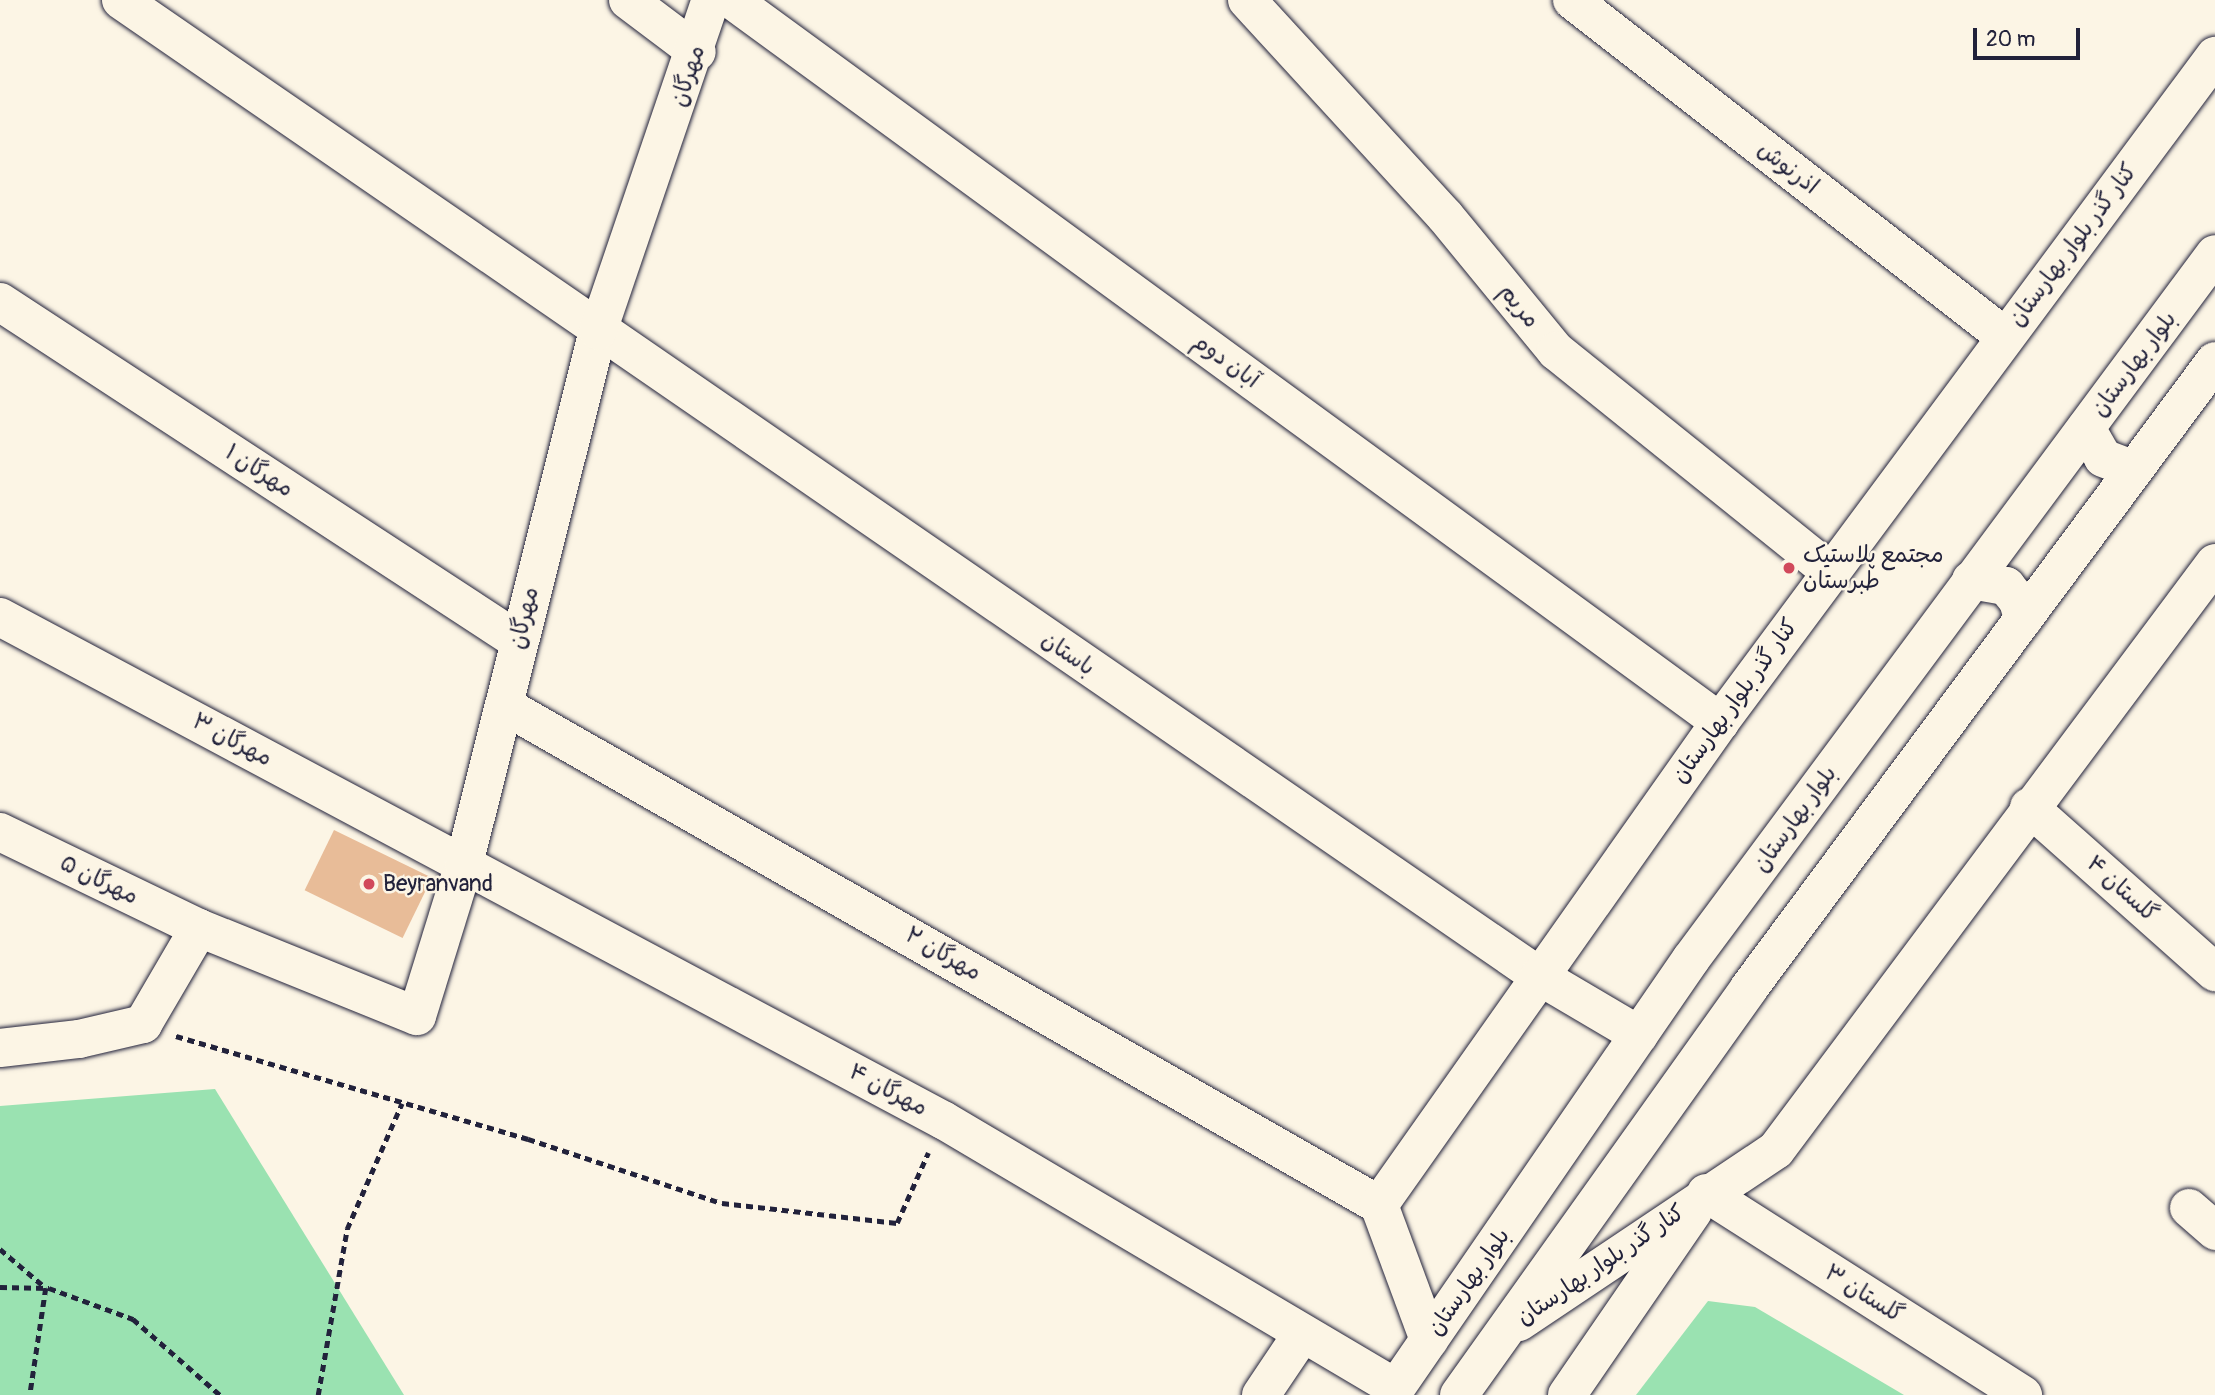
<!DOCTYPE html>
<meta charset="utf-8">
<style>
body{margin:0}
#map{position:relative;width:2215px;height:1395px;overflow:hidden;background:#fcf5e5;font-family:Pangolin,"Playpen Sans Arabic",sans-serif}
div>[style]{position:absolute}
.green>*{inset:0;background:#9ae2b1}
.building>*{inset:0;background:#e8bc98;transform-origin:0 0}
.path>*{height:4.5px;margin-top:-2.25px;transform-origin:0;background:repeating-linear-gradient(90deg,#22223b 0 7px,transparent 0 12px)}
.roads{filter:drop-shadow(0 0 2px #22223b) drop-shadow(0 0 2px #22223b)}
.minor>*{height:38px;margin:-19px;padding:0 19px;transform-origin:19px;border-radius:19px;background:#fcf5e5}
.major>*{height:38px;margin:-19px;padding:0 19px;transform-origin:19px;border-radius:19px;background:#fcf5e5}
.dots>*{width:19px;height:19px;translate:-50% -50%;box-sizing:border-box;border:4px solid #fcf5e5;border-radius:50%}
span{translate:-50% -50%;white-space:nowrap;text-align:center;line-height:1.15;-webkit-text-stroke:5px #fcf5e5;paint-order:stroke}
.street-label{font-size:23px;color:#22223b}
.poi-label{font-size:23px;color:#22223b}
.left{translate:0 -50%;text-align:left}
.scale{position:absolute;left:1973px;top:28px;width:107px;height:32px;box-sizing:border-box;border:4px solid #22223b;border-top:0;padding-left:9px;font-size:21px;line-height:24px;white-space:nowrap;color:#22223b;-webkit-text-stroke:5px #fcf5e5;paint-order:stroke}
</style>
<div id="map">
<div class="green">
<i style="clip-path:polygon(215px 1089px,404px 1395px,0 1395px,0 1106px)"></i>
<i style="clip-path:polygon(1708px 1301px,1755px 1307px,1904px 1395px,1636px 1395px)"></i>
</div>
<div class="building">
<i style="left:334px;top:830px;width:109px;height:67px;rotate:26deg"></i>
</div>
<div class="path">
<i style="left:176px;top:1036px;width:367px;rotate:16.3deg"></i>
<i style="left:528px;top:1139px;width:204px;rotate:18.3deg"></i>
<i style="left:722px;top:1203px;width:176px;rotate:6.5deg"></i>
<i style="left:897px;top:1223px;width:77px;rotate:-66.1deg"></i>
<i style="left:0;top:1249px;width:60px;rotate:40.3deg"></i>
<i style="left:46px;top:1288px;width:108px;rotate:98.5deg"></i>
<i style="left:0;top:1287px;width:49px;rotate:1.2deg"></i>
<i style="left:49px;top:1288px;width:90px;rotate:20.3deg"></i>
<i style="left:133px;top:1319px;width:116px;rotate:41.1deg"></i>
<i style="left:318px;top:1395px;width:169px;rotate:-80.1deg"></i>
<i style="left:347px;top:1229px;width:137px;rotate:-66.4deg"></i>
</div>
<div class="roads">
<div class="minor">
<i style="left:121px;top:0;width:1721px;rotate:34.54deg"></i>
<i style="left:1539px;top:976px;width:116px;rotate:30.5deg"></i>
<i style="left:628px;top:0;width:86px;rotate:37deg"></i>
<i style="left:732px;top:0;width:1224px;rotate:36.16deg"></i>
<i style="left:1247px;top:0;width:293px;rotate:47.5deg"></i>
<i style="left:1445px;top:216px;width:175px;rotate:50.6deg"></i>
<i style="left:1556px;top:351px;width:351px;rotate:38.8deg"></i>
<i style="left:1572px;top:0;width:547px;rotate:37.87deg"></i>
<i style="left:0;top:302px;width:618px;rotate:33.18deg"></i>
<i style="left:0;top:617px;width:1069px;rotate:28.08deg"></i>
<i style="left:943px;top:1120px;width:526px;rotate:30.61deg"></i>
<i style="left:505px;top:706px;width:1006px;rotate:29.72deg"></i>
<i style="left:2029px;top:807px;width:249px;rotate:41.6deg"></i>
<i style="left:0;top:832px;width:221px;rotate:25.8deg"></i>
<i style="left:199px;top:928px;width:235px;rotate:22deg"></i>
<i style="left:417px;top:1016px;width:159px;rotate:-72.8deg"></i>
<i style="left:464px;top:864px;width:550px;rotate:-75.89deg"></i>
<i style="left:598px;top:331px;width:350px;rotate:-71.2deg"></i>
<i style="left:0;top:1048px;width:80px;rotate:-6.5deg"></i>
<i style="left:79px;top:1039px;width:66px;rotate:-13.2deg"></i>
<i style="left:143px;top:1024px;width:111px;rotate:-59.7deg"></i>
<i style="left:1706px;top:1193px;width:376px;rotate:32.5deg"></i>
<i style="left:2189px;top:1208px;width:35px;rotate:41deg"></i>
<i style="left:1261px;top:1395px;width:73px;rotate:-56.1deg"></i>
</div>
<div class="major">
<i style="left:2086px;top:428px;width:34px;rotate:60deg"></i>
<i style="left:2103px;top:458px;width:33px;rotate:21deg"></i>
<i style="left:1971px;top:580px;width:36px;rotate:10deg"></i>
<i style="left:2006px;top:586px;width:19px;rotate:51deg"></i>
<i style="left:2018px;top:601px;width:19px;rotate:74deg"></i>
<i style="left:1519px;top:1322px;width:309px;rotate:-33.8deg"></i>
<i style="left:1776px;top:1150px;width:733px;rotate:-53.21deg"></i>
<i style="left:1429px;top:1340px;width:144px;rotate:-110.3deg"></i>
<i style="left:1379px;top:1205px;width:591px;rotate:-54.78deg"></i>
<i style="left:1720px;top:722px;width:830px;rotate:-53.38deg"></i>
<i style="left:1391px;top:1395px;width:529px;rotate:-55.47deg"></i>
<i style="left:1691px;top:959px;width:878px;rotate:-53.38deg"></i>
<i style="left:1459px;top:1395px;width:500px;rotate:-54.5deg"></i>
<i style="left:1749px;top:988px;width:781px;rotate:-53.38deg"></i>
<i style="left:1567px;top:1395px;width:222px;rotate:-55.5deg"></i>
</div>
</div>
<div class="dots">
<i style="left:1789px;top:568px;background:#d1495b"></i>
<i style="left:369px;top:884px;background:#d1495b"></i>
</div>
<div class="street-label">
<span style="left:688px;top:76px;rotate:-71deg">مهرگان</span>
<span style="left:1788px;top:168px;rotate:38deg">اذرنوش</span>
<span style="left:2073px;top:245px;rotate:-53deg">کنار گذر بلوار بهارستان</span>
<span style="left:1519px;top:306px;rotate:51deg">مریم</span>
<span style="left:1226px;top:361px;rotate:36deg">آبان دوم</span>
<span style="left:2134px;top:364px;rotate:-53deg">بلوار بهارستان</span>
<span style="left:259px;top:471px;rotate:33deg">مهرگان ۱</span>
<span style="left:524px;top:618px;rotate:-76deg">مهرگان</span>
<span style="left:1068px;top:654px;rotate:34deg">باستان</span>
<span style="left:1735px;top:701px;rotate:-54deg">کنار گذر بلوار بهارستان</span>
<span style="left:232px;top:740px;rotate:28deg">مهرگان ۳</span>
<span style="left:1795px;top:819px;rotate:-54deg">بلوار بهارستان</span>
<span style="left:99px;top:880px;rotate:26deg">مهرگان ۵</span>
<span style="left:2122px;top:889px;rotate:42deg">گلستان ۴</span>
<span style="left:943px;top:954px;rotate:30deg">مهرگان ۲</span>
<span style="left:888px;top:1090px;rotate:28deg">مهرگان ۴</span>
<span style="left:1601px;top:1265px;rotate:-34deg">کنار گذر بلوار بهارستان</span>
<span style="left:1469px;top:1282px;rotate:-55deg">بلوار بهارستان</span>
<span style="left:1864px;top:1294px;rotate:32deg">گلستان ۳</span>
</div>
<div class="poi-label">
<span class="left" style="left:1803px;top:568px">مجتمع پلاستیک<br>طبرستان</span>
<span class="left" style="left:383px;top:884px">Beyranvand</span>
</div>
<div class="scale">20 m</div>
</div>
